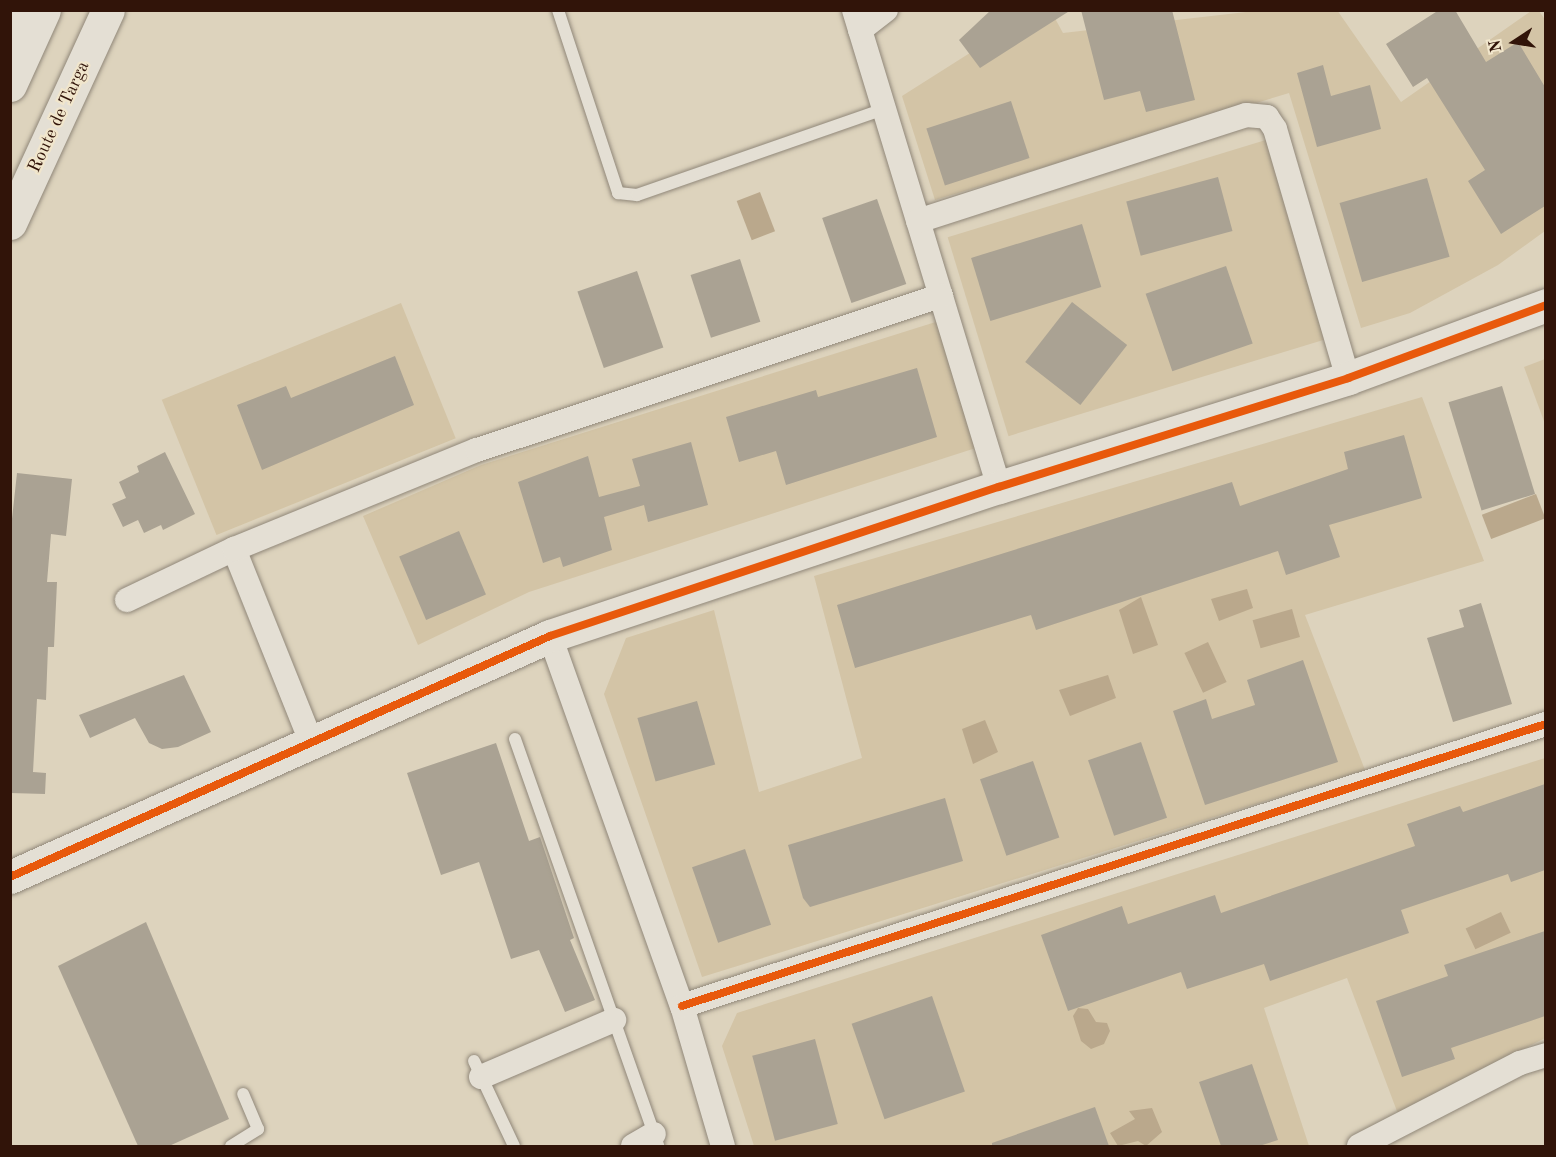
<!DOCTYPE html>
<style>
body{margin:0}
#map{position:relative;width:1556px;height:1157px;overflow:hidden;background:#ddd3bd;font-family:"Old Standard TT",serif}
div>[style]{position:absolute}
.green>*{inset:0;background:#d3c4a6;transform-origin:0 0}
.water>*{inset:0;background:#baa88c;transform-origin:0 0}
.building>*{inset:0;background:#aaa293;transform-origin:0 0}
.roads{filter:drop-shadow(0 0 2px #908779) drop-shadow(0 0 2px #908779)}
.lane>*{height:12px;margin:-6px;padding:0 6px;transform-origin:6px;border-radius:6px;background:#e4dfd4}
.street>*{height:24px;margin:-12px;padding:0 12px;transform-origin:12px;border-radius:12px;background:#e4dfd4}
.secondary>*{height:33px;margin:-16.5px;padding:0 16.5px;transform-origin:16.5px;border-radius:16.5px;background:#e4dfd4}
.cycleway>*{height:8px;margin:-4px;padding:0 4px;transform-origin:4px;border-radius:4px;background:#e8590c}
span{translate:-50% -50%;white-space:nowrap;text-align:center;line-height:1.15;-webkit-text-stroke:4.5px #f1e6cc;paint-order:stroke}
.street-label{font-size:18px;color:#311409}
.frame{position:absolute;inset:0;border:12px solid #311409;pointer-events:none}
.north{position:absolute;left:1484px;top:12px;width:60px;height:60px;-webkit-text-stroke:4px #f1e6cc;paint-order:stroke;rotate:258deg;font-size:16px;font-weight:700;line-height:24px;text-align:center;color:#311409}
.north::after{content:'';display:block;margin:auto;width:21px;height:27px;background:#311409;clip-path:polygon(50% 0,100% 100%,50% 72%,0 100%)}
</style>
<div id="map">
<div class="green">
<i style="clip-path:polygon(1337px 10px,1401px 102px,1531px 11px,1539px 11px,1546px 21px,1545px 231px,1498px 265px,1410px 313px,1361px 328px,1289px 93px,935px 200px,902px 96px,1036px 11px,1051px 11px,1063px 33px,1255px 11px)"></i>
<i style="left:1269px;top:139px;width:208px;height:336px;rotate:73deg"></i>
<i style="left:401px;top:303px;width:146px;height:258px;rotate:68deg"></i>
<i style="clip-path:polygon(942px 320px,982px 446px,529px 592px,418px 645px,363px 516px,481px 465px)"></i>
<i style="clip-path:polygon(1545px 359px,1545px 424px,1524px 367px)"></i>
<i style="clip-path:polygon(1422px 397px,1484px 561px,1305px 615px,1365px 770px,702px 977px,604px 694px,626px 638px,714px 610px,759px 792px,862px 758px,814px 576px)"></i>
<i style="clip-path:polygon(1545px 758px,1545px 1038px,1398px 1114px,1347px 978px,1264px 1008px,1309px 1146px,754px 1146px,722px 1046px,737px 1013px)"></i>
</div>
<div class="water">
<i style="left:760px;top:192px;width:42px;height:25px;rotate:69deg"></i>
<i style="left:1536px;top:494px;width:26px;height:58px;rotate:69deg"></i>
<i style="clip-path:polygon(1247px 589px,1253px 608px,1219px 621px,1211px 599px)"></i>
<i style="clip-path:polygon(1141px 597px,1158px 645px,1133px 654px,1119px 610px)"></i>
<i style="left:1292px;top:609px;width:29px;height:41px;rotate:74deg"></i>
<i style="left:1208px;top:642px;width:44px;height:26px;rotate:65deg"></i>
<i style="clip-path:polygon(1108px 675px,1116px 698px,1070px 716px,1059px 690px)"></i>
<i style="clip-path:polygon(985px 720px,998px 752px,973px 764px,962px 729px)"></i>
<i style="left:1501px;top:912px;width:23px;height:39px;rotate:65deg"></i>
<i style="clip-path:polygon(1078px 1008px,1088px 1009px,1096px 1022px,1107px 1023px,1110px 1031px,1104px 1044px,1091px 1049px,1081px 1041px,1073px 1016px)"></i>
<i style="clip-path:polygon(1152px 1108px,1162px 1132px,1146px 1146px,1138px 1141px,1118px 1146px,1110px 1133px,1135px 1119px,1129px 1111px)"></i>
</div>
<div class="building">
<i style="clip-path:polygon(991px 10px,1071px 10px,980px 68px,959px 40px)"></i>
<i style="clip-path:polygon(1081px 10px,1172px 10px,1195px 100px,1146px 112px,1140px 91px,1104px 100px)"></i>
<i style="clip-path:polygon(1439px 10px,1455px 10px,1486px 62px,1518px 42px,1545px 87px,1545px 206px,1501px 234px,1468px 181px,1485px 170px,1427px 78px,1413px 87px,1386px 44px)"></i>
<i style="clip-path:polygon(1323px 65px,1331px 96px,1370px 85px,1381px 129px,1317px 147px,1297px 73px)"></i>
<i style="left:1011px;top:101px;width:60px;height:89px;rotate:72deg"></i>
<i style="left:1218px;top:177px;width:56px;height:95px;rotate:75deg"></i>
<i style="left:1427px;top:178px;width:82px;height:91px;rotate:74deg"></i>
<i style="left:877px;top:199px;width:90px;height:58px;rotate:71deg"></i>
<i style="left:1082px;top:224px;width:66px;height:116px;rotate:73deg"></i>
<i style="left:740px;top:259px;width:66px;height:52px;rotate:72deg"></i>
<i style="left:1226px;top:266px;width:82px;height:85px;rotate:71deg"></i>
<i style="left:637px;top:271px;width:81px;height:63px;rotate:71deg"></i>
<i style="left:1072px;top:302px;width:70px;height:76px;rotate:38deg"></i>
<i style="clip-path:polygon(395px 356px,414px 405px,262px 470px,237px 405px,286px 386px,291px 398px)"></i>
<i style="clip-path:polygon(917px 368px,937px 437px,786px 485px,776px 451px,739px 462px,726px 417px,816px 390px,818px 397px)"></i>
<i style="left:1502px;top:386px;width:113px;height:56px;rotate:73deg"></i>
<i style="clip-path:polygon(1404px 435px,1422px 498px,1329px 525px,1340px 557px,1286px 575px,1278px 551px,1036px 630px,1031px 615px,855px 668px,837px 605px,1232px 482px,1240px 506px,1348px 469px,1344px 452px)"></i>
<i style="clip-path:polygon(691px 442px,708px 505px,648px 522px,644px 505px,604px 517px,612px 550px,563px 567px,560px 557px,543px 563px,518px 482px,588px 456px,599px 497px,640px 486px,632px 459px)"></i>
<i style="clip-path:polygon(165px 452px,195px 514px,163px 530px,161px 525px,144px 533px,138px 520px,123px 527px,112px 504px,126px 498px,119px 482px,139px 472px,137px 466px)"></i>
<i style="clip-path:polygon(17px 473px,72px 479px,66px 536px,51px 534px,47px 582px,57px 582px,54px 647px,48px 647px,46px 700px,37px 699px,33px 772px,46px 773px,45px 794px,10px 793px,10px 537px)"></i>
<i style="left:459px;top:531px;width:69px;height:65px;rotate:67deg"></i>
<i style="clip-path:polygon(1481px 603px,1512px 704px,1453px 722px,1427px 638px,1464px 627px,1459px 610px)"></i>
<i style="clip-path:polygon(1303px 660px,1338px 762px,1205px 805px,1173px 711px,1206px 699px,1212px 719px,1255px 705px,1247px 680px)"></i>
<i style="clip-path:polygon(184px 675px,211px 732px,178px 747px,162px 749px,149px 743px,135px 718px,90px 738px,79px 715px)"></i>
<i style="left:697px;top:701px;width:66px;height:62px;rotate:74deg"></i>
<i style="left:1141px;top:742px;width:80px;height:56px;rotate:71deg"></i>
<i style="clip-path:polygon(496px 743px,529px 841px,540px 837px,574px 938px,570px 940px,595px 1000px,565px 1012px,539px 950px,511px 959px,479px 862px,441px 875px,407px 773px)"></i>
<i style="left:1033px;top:761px;width:81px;height:56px;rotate:71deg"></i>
<i style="clip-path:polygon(1545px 784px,1545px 870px,1511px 882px,1508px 874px,1401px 910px,1409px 933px,1270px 981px,1264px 964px,1187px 989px,1181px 972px,1068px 1011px,1041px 935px,1122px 906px,1128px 924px,1215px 895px,1221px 913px,1415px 846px,1407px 824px,1460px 806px,1463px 812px)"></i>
<i style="clip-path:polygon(945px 798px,963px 861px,810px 907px,803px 898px,788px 845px)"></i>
<i style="left:745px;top:849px;width:80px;height:56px;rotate:71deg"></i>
<i style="clip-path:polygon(146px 922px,229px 1119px,169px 1146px,138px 1146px,58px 966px)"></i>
<i style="clip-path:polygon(1545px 931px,1545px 1016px,1451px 1048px,1455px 1059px,1402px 1077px,1376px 1001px,1448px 976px,1444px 965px)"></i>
<i style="left:932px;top:996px;width:101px;height:85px;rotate:71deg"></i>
<i style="left:815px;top:1039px;width:88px;height:65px;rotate:75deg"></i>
<i style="clip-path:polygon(1252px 1064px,1278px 1140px,1259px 1146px,1221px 1146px,1199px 1082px)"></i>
<i style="clip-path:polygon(1095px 1107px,1109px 1146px,992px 1146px,992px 1143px)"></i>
</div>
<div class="roads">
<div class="lane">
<i style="left:558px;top:10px;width:193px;rotate:71.8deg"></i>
<i style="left:618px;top:193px;width:19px;rotate:6deg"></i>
<i style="left:637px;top:195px;width:262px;rotate:-19.2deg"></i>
<i style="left:515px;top:739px;width:431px;rotate:70.6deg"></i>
<i style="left:474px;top:1061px;width:94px;rotate:64.8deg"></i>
<i style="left:231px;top:1146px;width:32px;rotate:-32deg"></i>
<i style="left:258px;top:1129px;width:38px;rotate:-113deg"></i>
</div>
<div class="street">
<i style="left:854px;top:10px;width:499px;rotate:73.1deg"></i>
<i style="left:860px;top:30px;width:33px;rotate:-38deg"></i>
<i style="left:10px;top:33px;width:26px;rotate:-62deg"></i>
<i style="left:918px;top:221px;width:345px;rotate:-17.9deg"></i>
<i style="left:1246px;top:115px;width:21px;rotate:5deg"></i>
<i style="left:1267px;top:117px;width:14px;rotate:56deg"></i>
<i style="left:1275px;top:129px;width:259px;rotate:73.7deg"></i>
<i style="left:234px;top:549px;width:208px;rotate:68.2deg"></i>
<i style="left:127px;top:600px;width:119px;rotate:-25.5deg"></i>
<i style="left:234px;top:549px;width:262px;rotate:-22.2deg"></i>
<i style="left:477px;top:450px;width:489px;rotate:-18.4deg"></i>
<i style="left:550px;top:636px;width:393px;rotate:70.4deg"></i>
<i style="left:682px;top:1006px;width:146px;rotate:73.7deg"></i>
<i style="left:682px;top:1006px;width:909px;rotate:-18.08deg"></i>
<i style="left:481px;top:1077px;width:145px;rotate:-23.2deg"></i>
<i style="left:633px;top:1146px;width:24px;rotate:-30deg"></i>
<i style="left:1359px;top:1146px;width:181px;rotate:-27.3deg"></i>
<i style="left:1520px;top:1063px;width:27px;rotate:-17deg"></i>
</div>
<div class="secondary">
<i style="left:10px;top:85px;width:82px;rotate:-65.6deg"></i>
<i style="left:10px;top:223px;width:234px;rotate:-65.3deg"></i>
<i style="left:10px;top:877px;width:591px;rotate:-24.05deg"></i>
<i style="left:550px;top:636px;width:473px;rotate:-18.4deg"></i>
<i style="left:999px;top:487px;width:366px;rotate:-17.3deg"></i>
<i style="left:1348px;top:378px;width:211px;rotate:-20.2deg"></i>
</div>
</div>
<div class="cycleway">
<i style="left:10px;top:877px;width:591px;rotate:-24.05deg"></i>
<i style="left:550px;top:636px;width:473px;rotate:-18.4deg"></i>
<i style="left:999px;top:487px;width:366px;rotate:-17.3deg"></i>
<i style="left:1348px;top:378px;width:211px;rotate:-20.2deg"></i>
<i style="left:682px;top:1006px;width:909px;rotate:-18.08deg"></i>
</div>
<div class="street-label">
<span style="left:59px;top:117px;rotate:-65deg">Route de Targa</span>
</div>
<div class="frame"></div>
<div class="north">N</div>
</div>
